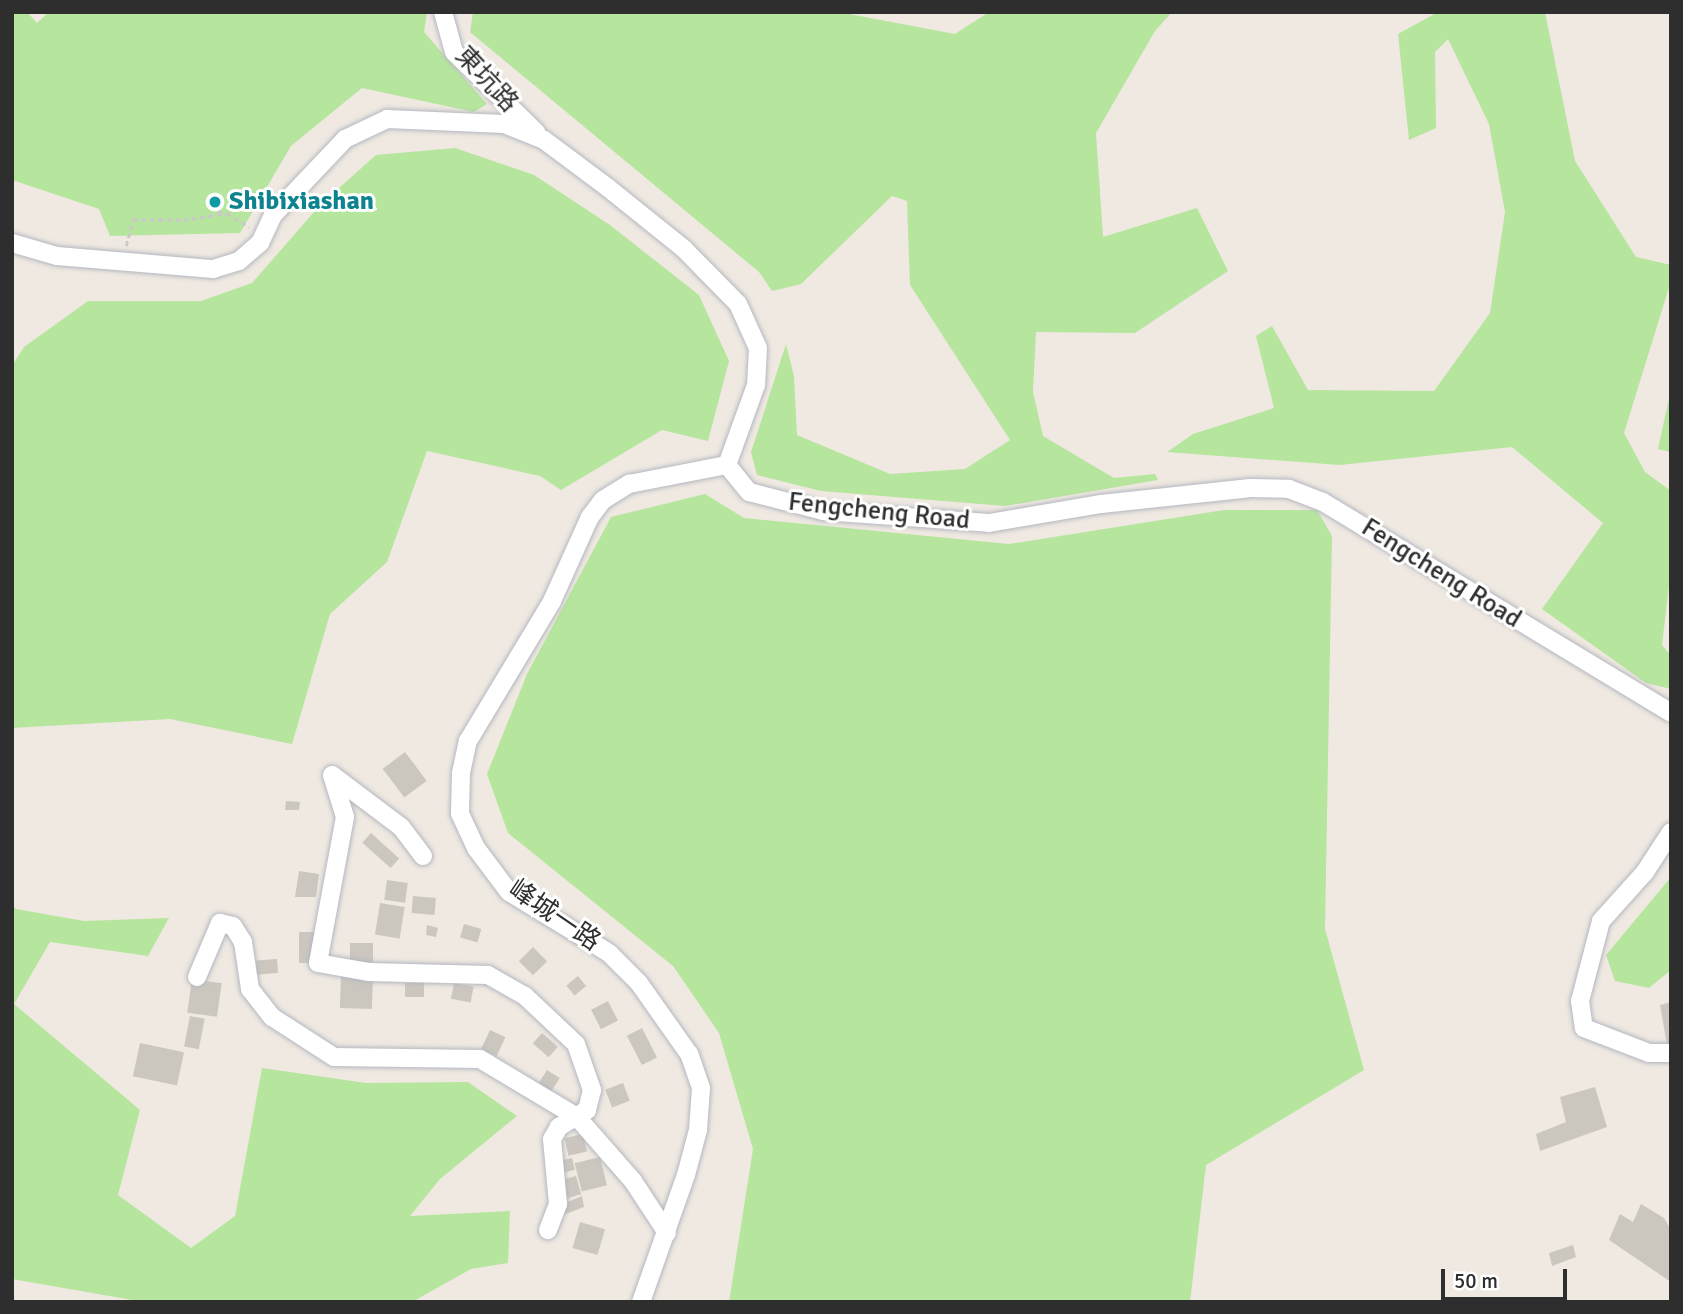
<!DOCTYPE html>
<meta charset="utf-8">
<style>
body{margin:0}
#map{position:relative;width:1683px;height:1314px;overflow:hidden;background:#efe9e1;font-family:Signika,"Noto Sans TC",sans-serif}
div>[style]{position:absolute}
.green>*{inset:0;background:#b6e59e}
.building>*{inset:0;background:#cbc7bf;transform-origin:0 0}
.path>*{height:2.5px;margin-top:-1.25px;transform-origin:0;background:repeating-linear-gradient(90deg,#c9c9c9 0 5px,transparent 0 8.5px)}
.roads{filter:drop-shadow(0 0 2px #b4b7c1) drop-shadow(0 0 2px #b4b7c1)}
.minor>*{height:18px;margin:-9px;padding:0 9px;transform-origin:9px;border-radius:9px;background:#fff}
.dots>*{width:19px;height:19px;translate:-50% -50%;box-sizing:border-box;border:4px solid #fff;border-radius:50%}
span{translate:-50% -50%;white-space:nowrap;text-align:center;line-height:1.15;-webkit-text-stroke:6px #fff;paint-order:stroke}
.street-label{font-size:26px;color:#2e2e2e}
.culture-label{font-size:26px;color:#0d838f;font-weight:700}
.left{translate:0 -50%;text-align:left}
.frame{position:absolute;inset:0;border:14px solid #2e2e2e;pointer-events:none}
.scale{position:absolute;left:1441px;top:1269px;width:126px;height:32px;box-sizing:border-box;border:4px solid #2e2e2e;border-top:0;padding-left:9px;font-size:21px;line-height:24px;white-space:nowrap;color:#2e2e2e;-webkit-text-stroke:5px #fff;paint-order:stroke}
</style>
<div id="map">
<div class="green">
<i style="clip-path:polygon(12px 12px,27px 12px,37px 23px,49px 12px,427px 12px,424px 32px,487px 104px,474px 112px,362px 88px,291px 146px,240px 233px,110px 236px,99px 209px,12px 180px)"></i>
<i style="clip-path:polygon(473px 12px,838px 12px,955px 34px,989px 12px,1172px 12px,1155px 31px,1096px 133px,1103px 237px,1197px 208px,1228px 271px,1135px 333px,1036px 332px,1033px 392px,1043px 436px,1114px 478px,1155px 474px,1158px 480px,1005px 506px,821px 491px,757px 475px,751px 452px,786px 344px,794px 376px,797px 435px,890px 474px,965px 469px,1010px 440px,910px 285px,907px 201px,892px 196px,801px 284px,772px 291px,759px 272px,470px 32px)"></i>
<i style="clip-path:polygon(1438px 12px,1545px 12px,1575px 161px,1636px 257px,1671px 265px,1671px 281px,1624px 433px,1645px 472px,1671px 491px,1671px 568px,1662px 645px,1671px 656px,1671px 689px,1646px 683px,1542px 609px,1603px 523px,1512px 447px,1340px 465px,1167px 452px,1193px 434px,1274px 408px,1256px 336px,1272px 326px,1308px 390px,1434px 391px,1490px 313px,1505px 212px,1489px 124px,1448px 39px,1435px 52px,1436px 128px,1409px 140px,1398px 34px)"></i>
<i style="clip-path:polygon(455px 148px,534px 175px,610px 225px,699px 295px,729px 361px,708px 441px,662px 430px,561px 490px,540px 476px,427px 451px,387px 562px,330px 614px,292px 744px,170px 719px,12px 728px,12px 366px,24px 347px,88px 301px,201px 301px,252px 283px,321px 204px,376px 155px)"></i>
<i style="clip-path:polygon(1671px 389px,1671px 452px,1658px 449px)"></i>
<i style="clip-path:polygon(705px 494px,744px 518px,1009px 544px,1224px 510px,1317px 510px,1332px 536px,1325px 929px,1364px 1070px,1206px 1165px,1190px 1302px,729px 1302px,753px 1149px,719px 1033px,673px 966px,508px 833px,487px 774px,527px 674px,611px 517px)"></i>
<i style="clip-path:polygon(1671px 877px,1671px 970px,1649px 988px,1615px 981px,1606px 955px)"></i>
<i style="clip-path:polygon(12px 905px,16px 909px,84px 921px,169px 918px,148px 956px,50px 942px,14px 1004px,140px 1110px,118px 1195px,191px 1248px,235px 1216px,262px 1068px,366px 1083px,468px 1082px,517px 1116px,440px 1179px,410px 1216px,510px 1211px,508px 1263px,471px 1269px,412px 1302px,144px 1302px,12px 1279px)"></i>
</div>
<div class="building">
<i style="left:405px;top:752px;width:36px;height:28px;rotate:53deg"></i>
<i style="clip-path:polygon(286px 801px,300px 802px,299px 810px,285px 810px)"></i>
<i style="left:371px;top:833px;width:38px;height:13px;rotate:42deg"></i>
<i style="clip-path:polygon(299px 871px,319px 874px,316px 897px,295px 897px)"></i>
<i style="left:387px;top:880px;width:21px;height:20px;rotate:8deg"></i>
<i style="left:413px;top:896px;width:23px;height:17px;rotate:5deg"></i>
<i style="left:380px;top:903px;width:25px;height:32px;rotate:9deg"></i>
<i style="left:464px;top:924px;width:18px;height:14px;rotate:16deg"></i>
<i style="clip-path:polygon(427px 925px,438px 928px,436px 937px,426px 935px)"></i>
<i style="left:299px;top:932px;width:15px;height:31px"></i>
<i style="left:350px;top:943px;width:23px;height:19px"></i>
<i style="left:533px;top:947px;width:20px;height:20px;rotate:45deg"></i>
<i style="left:277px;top:959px;width:14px;height:21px;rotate:86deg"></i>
<i style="left:341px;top:976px;width:32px;height:32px;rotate:2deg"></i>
<i style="left:578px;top:976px;width:13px;height:15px;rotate:51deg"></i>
<i style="left:192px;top:979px;width:30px;height:34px;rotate:8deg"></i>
<i style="left:405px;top:983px;width:19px;height:14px"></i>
<i style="left:454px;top:983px;width:20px;height:16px;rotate:11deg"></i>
<i style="left:608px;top:1001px;width:22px;height:19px;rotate:63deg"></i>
<i style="clip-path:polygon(1671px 1002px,1671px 1044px,1667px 1045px,1660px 1005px)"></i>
<i style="left:190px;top:1016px;width:15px;height:31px;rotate:11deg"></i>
<i style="left:642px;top:1028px;width:33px;height:17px;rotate:63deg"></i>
<i style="left:490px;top:1030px;width:17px;height:21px;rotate:25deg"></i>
<i style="left:542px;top:1033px;width:21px;height:14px;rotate:41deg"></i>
<i style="left:140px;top:1043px;width:45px;height:34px;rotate:12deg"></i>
<i style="left:547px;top:1070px;width:15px;height:18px;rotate:32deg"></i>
<i style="left:623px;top:1083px;width:19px;height:19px;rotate:69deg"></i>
<i style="clip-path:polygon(1595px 1087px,1607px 1127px,1540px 1151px,1536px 1134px,1566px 1122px,1560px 1097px)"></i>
<i style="left:583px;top:1134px;width:18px;height:19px;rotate:77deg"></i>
<i style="left:600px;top:1157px;width:29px;height:26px;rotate:76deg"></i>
<i style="left:572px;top:1158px;width:12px;height:20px;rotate:76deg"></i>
<i style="left:576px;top:1176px;width:19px;height:18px;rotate:74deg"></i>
<i style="clip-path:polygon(582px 1196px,584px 1207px,563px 1215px,560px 1205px)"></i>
<i style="clip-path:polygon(1641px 1204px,1664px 1218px,1671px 1230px,1671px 1282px,1609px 1240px,1620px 1214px,1633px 1222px)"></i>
<i style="left:580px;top:1222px;width:26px;height:27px;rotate:16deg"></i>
<i style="clip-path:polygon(1573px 1245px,1576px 1257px,1552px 1266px,1549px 1253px)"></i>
</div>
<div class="path">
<i style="left:215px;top:203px;width:13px;rotate:58deg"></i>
<i style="left:126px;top:246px;width:28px;rotate:-75deg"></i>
<i style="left:133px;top:219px;width:50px;rotate:1.1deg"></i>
<i style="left:183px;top:220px;width:45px;rotate:-9deg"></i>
<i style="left:227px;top:213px;width:26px;rotate:32deg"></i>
</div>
<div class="roads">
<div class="minor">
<i style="left:443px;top:12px;width:41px;rotate:74.6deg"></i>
<i style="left:454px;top:52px;width:115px;rotate:44.3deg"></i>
<i style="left:12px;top:243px;width:47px;rotate:16.1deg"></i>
<i style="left:57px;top:256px;width:157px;rotate:4.8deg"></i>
<i style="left:213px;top:269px;width:27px;rotate:-17deg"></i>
<i style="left:239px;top:261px;width:28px;rotate:-41deg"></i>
<i style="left:260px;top:243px;width:31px;rotate:-65deg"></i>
<i style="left:273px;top:215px;width:105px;rotate:-46.5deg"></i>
<i style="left:345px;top:139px;width:47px;rotate:-25.5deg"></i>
<i style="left:387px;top:119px;width:117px;rotate:2.4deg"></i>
<i style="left:504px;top:124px;width:43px;rotate:21.8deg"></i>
<i style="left:544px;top:140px;width:79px;rotate:36.7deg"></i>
<i style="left:607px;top:187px;width:99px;rotate:38.8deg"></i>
<i style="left:684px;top:249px;width:77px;rotate:45.5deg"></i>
<i style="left:738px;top:304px;width:48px;rotate:65.6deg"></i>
<i style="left:758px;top:348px;width:37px;rotate:93deg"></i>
<i style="left:756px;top:385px;width:85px;rotate:109.9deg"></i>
<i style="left:727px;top:465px;width:35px;rotate:51deg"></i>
<i style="left:749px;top:492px;width:76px;rotate:14.4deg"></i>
<i style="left:823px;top:511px;width:166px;rotate:4.1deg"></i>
<i style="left:989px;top:523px;width:114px;rotate:-9.6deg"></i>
<i style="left:1101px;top:504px;width:150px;rotate:-6.1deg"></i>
<i style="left:1250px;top:488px;width:39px;rotate:1deg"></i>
<i style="left:1289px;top:489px;width:36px;rotate:21deg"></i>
<i style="left:1323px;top:502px;width:407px;rotate:31.2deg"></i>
<i style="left:1671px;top:832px;width:48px;rotate:123deg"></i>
<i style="left:1645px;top:872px;width:66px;rotate:131.9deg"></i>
<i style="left:1601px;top:921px;width:83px;rotate:104.7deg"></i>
<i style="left:1580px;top:1001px;width:27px;rotate:82deg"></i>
<i style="left:1584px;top:1028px;width:70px;rotate:21deg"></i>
<i style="left:1649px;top:1053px;width:22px"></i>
<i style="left:423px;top:856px;width:36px;rotate:-127deg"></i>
<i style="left:401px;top:827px;width:86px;rotate:-143deg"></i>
<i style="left:332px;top:775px;width:44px;rotate:72.8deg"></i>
<i style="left:345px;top:817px;width:148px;rotate:100.5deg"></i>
<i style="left:318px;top:963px;width:52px;rotate:10deg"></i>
<i style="left:369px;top:972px;width:119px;rotate:1.4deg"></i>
<i style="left:488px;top:975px;width:43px;rotate:29.6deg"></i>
<i style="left:525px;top:996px;width:70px;rotate:43.3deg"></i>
<i style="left:576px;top:1044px;width:49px;rotate:70.8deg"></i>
<i style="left:592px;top:1090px;width:21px;rotate:104deg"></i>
<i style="left:587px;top:1110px;width:33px;rotate:149deg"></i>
<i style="left:559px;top:1127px;width:14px;rotate:120deg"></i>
<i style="left:552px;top:1139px;width:65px;rotate:84.7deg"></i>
<i style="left:558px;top:1204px;width:28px;rotate:111deg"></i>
<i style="left:197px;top:977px;width:59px;rotate:-66.9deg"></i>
<i style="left:220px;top:923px;width:13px;rotate:13deg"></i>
<i style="left:233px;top:926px;width:19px;rotate:58deg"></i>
<i style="left:243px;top:942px;width:48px;rotate:81.5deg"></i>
<i style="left:250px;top:989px;width:36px;rotate:52deg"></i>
<i style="left:272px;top:1017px;width:74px;rotate:32.8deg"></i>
<i style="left:334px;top:1057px;width:146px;rotate:0.8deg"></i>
<i style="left:480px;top:1059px;width:113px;rotate:30.9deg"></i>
<i style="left:577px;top:1117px;width:85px;rotate:48.8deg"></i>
<i style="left:633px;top:1181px;width:62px;rotate:56.8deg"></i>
<i style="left:641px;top:1302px;width:135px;rotate:-70.5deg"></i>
<i style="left:686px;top:1175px;width:47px;rotate:-75.1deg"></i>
<i style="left:698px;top:1130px;width:42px;rotate:-85.9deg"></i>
<i style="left:701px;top:1088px;width:36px;rotate:-109deg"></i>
<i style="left:689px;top:1054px;width:87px;rotate:-125.2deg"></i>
<i style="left:639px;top:983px;width:42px;rotate:-135deg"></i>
<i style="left:609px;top:953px;width:117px;rotate:-148.6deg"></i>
<i style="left:509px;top:892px;width:55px;rotate:-126.9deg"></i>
<i style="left:476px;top:848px;width:38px;rotate:-115deg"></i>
<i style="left:460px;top:813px;width:40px;rotate:-88.6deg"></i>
<i style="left:461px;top:773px;width:33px;rotate:-78deg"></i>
<i style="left:468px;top:741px;width:163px;rotate:-59deg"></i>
<i style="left:552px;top:601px;width:92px;rotate:-65.7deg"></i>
<i style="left:590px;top:517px;width:21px;rotate:-53deg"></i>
<i style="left:603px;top:500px;width:31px;rotate:-32deg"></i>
<i style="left:629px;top:484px;width:100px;rotate:-11deg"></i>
</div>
</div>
<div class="dots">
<i style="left:215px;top:202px;background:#0f9aa8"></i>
</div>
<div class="street-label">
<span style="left:486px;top:80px;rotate:47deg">東坑路</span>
<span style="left:879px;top:512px;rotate:6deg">Fengcheng Road</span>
<span style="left:1441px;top:574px;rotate:32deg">Fengcheng Road</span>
<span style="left:554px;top:916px;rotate:34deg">峰城一路</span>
</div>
<div class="culture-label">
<span class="left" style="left:229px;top:202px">Shibixiashan</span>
</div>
<div class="frame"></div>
<div class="scale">50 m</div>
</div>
